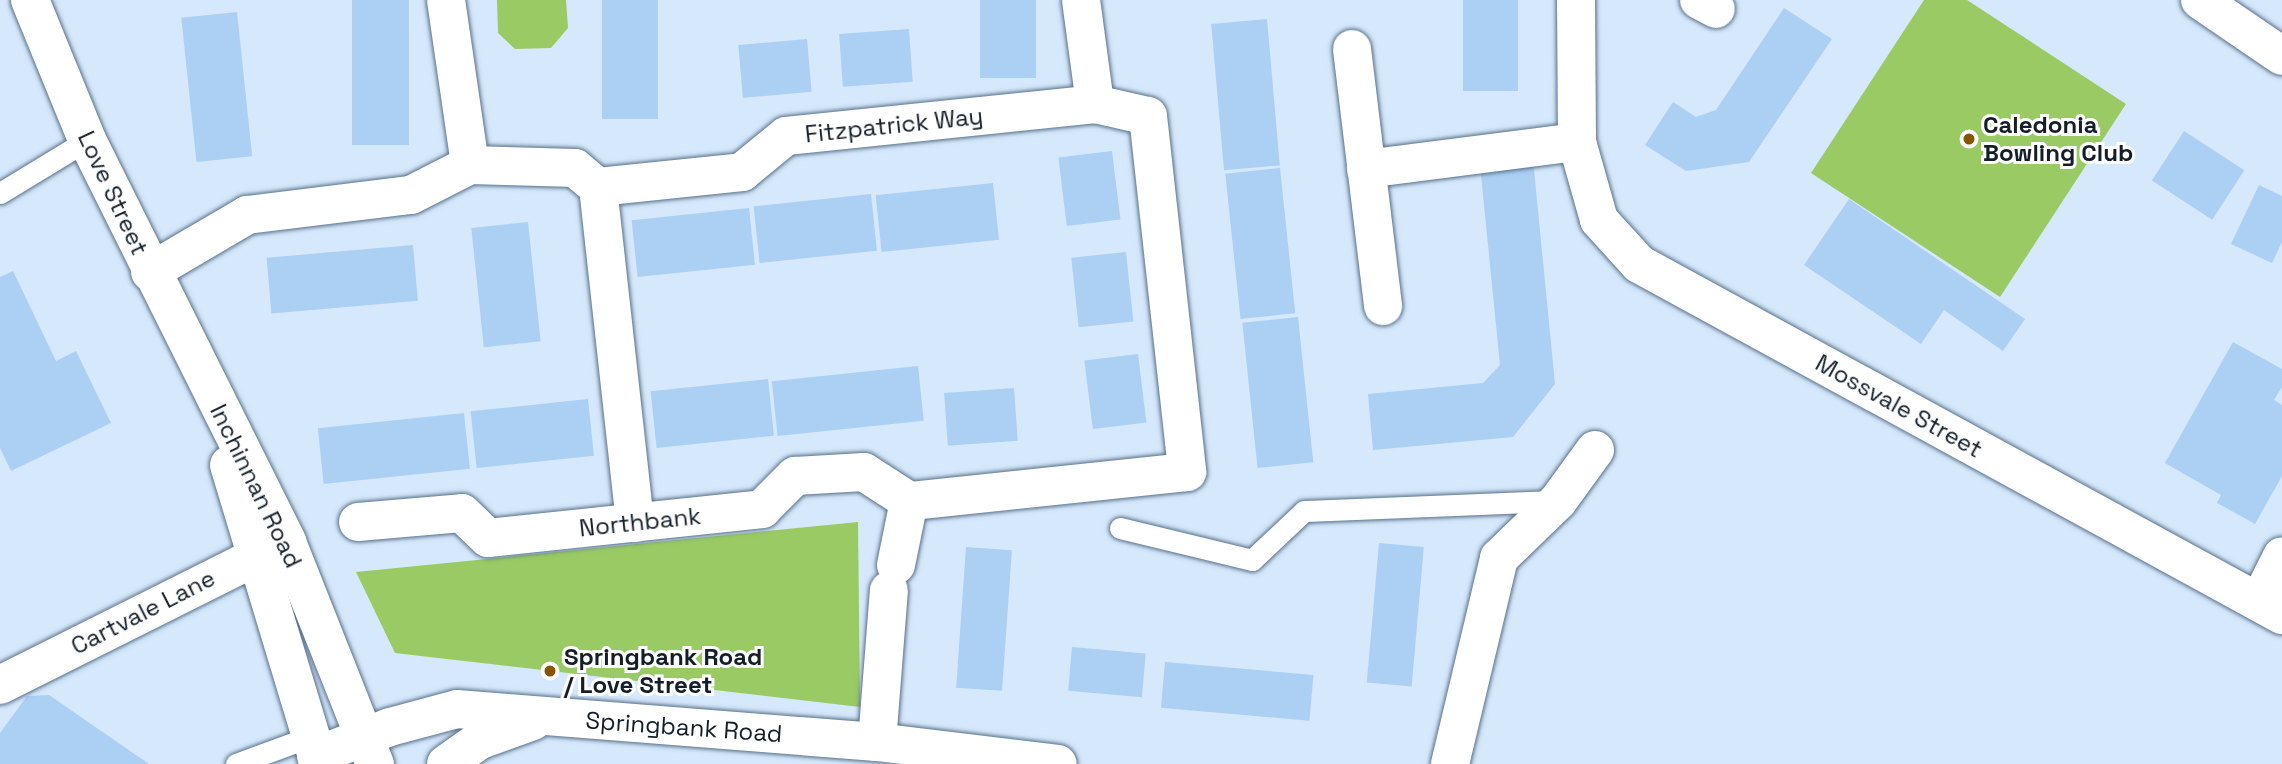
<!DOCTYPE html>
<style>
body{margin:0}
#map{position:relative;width:2282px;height:764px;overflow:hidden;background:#d6e8fb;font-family:"Space Grotesk",sans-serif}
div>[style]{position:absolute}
.green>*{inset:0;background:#99ca63}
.building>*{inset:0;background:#accff4;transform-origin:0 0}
.roads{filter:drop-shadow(0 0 2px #56708b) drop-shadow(0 0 2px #56708b)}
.service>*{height:21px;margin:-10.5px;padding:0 10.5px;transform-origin:10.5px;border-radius:10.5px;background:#fff}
.minor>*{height:38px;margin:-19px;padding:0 19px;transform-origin:19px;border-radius:19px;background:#fff}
.tertiary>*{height:38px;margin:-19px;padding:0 19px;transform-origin:19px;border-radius:19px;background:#fff}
.primary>*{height:38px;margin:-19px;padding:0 19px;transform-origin:19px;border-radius:19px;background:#fff}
.dots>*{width:19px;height:19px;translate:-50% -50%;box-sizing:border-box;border:4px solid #fff;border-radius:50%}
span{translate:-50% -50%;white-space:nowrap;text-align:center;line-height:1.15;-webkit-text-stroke:6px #fff;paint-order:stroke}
.street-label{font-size:24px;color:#141e29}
.poi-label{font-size:24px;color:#141e29;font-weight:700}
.left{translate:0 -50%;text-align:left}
</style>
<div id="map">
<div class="green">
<i style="clip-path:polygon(497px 0,566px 0,568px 28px,551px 48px,515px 49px,498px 33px)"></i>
<i style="clip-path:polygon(1924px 0,1967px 0,2126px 104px,2000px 297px,1811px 173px)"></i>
<i style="clip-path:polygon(858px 522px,860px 707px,395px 653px,356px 572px)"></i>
</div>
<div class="building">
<i style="left:352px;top:0;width:57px;height:145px"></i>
<i style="left:602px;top:0;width:56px;height:119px"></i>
<i style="left:980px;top:0;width:56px;height:78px"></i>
<i style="left:1463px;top:0;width:55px;height:91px"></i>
<i style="clip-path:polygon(1784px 8px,1832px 39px,1749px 162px,1686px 171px,1645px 145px,1673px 102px,1696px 117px,1716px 110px)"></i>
<i style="left:237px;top:12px;width:145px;height:56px;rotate:84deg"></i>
<i style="left:1267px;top:19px;width:147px;height:56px;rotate:85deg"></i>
<i style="left:909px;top:29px;width:53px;height:70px;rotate:86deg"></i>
<i style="left:807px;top:39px;width:53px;height:69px;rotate:85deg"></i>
<i style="left:2184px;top:131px;width:72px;height:59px;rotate:33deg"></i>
<i style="clip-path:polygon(1532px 149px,1555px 384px,1513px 437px,1373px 450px,1368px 394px,1483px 383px,1500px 365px,1479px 155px)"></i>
<i style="left:1112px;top:151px;width:69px;height:54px;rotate:83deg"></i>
<i style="left:1280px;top:168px;width:146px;height:55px;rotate:84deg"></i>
<i style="left:993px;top:183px;width:57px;height:118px;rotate:84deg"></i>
<i style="clip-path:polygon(2259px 185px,2282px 196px,2282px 242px,2272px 263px,2231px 244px)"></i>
<i style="left:871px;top:194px;width:57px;height:118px;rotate:84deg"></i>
<i style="clip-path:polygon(1849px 199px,2025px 319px,2003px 351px,1944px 310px,1921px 344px,1804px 265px)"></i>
<i style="left:749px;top:208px;width:57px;height:118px;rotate:84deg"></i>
<i style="left:528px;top:222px;width:120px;height:57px;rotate:84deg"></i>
<i style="left:413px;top:245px;width:56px;height:147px;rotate:85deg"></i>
<i style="left:1126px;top:252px;width:70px;height:55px;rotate:84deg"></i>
<i style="clip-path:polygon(13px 271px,56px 361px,76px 351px,111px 423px,11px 471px,0 448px,0 277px)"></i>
<i style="left:1298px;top:317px;width:146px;height:56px;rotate:84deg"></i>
<i style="clip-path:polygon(2233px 342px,2282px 369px,2282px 387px,2274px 400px,2282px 405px,2282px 476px,2255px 524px,2217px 503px,2221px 495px,2165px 463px)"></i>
<i style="left:1138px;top:354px;width:69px;height:54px;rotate:83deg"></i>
<i style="left:918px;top:366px;width:55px;height:147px;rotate:84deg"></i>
<i style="left:768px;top:379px;width:57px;height:118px;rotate:84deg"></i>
<i style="left:1014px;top:388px;width:53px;height:70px;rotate:86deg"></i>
<i style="left:588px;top:399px;width:57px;height:118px;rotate:84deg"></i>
<i style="left:464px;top:413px;width:56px;height:147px;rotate:84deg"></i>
<i style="left:1379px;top:543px;width:45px;height:140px;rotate:5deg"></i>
<i style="left:966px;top:547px;width:46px;height:141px;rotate:4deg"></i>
<i style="left:1072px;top:647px;width:74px;height:44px;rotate:5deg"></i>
<i style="left:1165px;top:662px;width:149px;height:46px;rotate:5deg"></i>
<i style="clip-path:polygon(49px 695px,149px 764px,0 764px,0 733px,27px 696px)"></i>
</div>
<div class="roads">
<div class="service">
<i style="left:0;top:193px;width:102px;rotate:-31.3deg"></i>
<i style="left:1120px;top:528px;width:136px;rotate:13.6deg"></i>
<i style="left:1252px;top:560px;width:71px;rotate:-43.3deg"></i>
<i style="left:1304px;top:511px;width:252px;rotate:-2.3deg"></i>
<i style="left:236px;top:764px;width:78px;rotate:-20.3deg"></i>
</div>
<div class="minor">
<i style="left:446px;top:0;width:167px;rotate:81.7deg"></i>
<i style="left:1081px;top:0;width:105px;rotate:82.3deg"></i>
<i style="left:1699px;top:0;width:19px;rotate:28deg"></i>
<i style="left:1352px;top:49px;width:259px;rotate:83.1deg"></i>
<i style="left:1577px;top:142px;width:81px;rotate:74.2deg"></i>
<i style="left:1599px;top:220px;width:59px;rotate:47.7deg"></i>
<i style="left:1639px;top:264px;width:733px;rotate:28.63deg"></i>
<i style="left:1366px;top:169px;width:213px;rotate:-7.3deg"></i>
<i style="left:1577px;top:142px;width:142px;rotate:-90.4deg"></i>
<i style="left:598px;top:187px;width:338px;rotate:83.7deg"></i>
<i style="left:150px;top:272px;width:113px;rotate:-30.4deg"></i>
<i style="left:247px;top:215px;width:165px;rotate:-7deg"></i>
<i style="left:411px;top:195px;width:66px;rotate:-27deg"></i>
<i style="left:470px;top:165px;width:105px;rotate:1.6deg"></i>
<i style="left:575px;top:168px;width:30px;rotate:40deg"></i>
<i style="left:598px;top:187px;width:145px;rotate:-5.9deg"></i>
<i style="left:742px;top:172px;width:57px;rotate:-39.3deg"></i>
<i style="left:786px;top:136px;width:311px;rotate:-5.9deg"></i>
<i style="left:1095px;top:104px;width:54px;rotate:12.8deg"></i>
<i style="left:1148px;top:116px;width:358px;rotate:83.7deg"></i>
<i style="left:1187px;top:472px;width:280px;rotate:174deg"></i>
<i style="left:358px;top:522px;width:104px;rotate:-4.9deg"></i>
<i style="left:462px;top:513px;width:36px;rotate:44deg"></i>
<i style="left:488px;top:538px;width:276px;rotate:-6deg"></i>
<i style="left:762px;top:509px;width:47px;rotate:-45deg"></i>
<i style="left:795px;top:476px;width:69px;rotate:-3.3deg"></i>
<i style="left:864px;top:472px;width:54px;rotate:32.8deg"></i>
<i style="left:896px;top:565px;width:65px;rotate:-78.5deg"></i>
<i style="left:2259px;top:602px;width:51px;rotate:-63.4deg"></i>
<i style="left:0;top:685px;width:320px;rotate:-26.6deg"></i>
<i style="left:877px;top:742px;width:152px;rotate:-85.5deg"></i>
<i style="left:316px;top:756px;width:79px;rotate:-21.4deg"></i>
<i style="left:390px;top:727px;width:69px;rotate:-15deg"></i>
<i style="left:457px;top:709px;width:421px;rotate:4.5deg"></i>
<i style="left:877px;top:742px;width:182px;rotate:6.9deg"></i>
<i style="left:446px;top:764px;width:42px;rotate:-35.2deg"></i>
<i style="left:480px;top:740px;width:56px;rotate:-19.7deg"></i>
<i style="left:1450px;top:764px;width:212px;rotate:-76.6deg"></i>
<i style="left:1499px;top:558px;width:82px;rotate:-44deg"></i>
<i style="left:1558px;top:501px;width:63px;rotate:-54deg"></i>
</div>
<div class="tertiary">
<i style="left:30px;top:0;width:151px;rotate:67.8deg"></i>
<i style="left:87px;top:140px;width:449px;rotate:63.5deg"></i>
<i style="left:287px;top:542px;width:239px;rotate:68.4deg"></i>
<i style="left:229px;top:465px;width:312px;rotate:73.2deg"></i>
</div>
<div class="primary">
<i style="left:2200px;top:0;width:99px;rotate:34.3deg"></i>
</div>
</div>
<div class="dots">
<i style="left:1969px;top:139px;background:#875400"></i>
<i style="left:550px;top:671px;background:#875400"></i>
</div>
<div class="street-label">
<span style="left:894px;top:125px;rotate:-6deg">Fitzpatrick Way</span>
<span style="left:113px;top:193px;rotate:65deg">Love Street</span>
<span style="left:1899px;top:406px;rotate:29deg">Mossvale Street</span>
<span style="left:256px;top:486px;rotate:64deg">Inchinnan Road</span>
<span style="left:640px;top:522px;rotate:-6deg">Northbank</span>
<span style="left:143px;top:612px;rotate:-27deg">Cartvale Lane</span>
<span style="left:684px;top:727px;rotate:4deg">Springbank Road</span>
</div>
<div class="poi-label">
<span class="left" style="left:1983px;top:139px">Caledonia<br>Bowling Club</span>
<span class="left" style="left:564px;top:671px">Springbank Road<br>/ Love Street</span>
</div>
</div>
